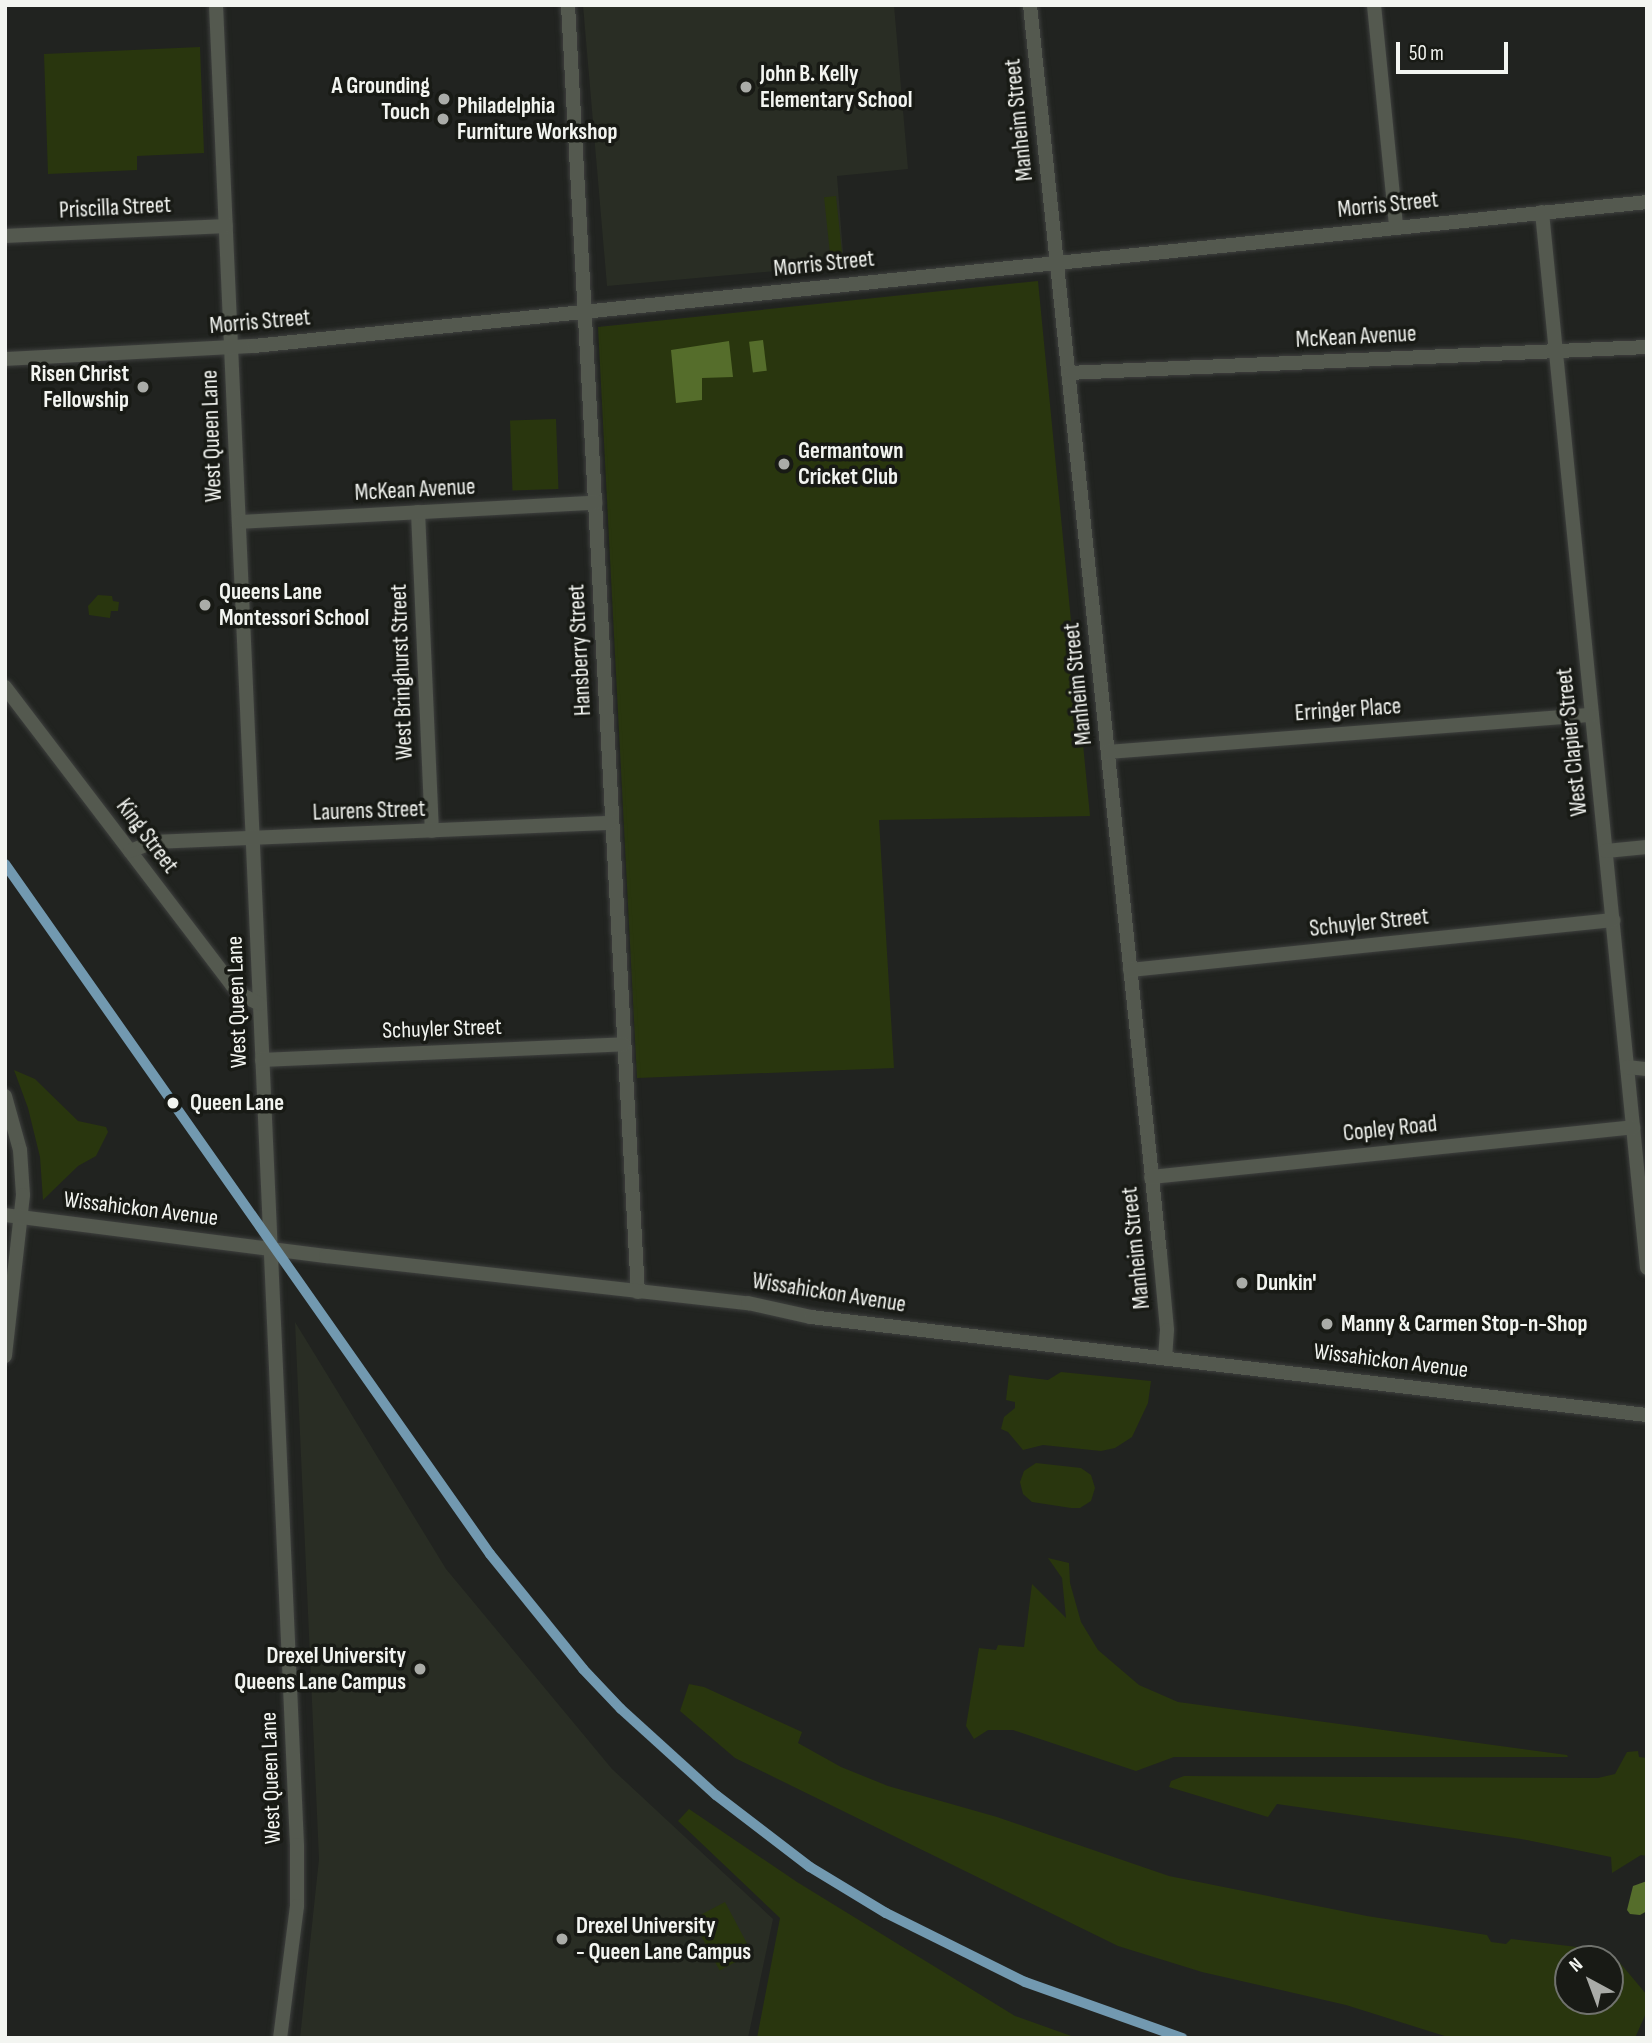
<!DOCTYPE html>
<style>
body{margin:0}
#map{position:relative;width:1652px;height:2043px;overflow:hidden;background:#212320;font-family:"Sofia Sans Condensed",sans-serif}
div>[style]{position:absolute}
.built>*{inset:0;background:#292d24}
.green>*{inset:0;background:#29360e;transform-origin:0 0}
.water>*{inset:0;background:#556d2b;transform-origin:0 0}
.roads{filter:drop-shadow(0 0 2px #3e403e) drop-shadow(0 0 2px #3e403e)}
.minor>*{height:14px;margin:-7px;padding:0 7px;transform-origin:7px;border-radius:7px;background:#54594f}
.rail-1>*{height:10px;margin:-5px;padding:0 5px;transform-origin:5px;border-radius:5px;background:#7299b0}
.dots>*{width:19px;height:19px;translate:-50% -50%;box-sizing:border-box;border:4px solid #181a15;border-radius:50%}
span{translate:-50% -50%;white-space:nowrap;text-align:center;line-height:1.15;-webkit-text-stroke:7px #181a15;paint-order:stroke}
.poi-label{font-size:23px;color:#f3f5f1;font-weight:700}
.left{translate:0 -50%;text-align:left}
.right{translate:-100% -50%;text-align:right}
.street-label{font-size:23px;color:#f3f5f1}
.stop-label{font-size:23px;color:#f3f5f1;font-weight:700}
.frame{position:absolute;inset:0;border:7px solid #f3f5f1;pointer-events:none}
.north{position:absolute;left:1554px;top:1945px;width:70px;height:70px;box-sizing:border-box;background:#181a15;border:2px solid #70726d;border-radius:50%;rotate:319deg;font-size:19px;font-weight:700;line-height:28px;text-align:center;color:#f3f5f1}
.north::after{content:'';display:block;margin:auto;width:24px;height:32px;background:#aaaca8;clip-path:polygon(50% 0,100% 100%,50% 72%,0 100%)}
.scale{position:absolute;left:1396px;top:42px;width:112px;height:32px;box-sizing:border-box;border:4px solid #f3f5f1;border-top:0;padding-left:9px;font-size:21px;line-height:24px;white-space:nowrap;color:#f3f5f1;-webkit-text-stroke:5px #181a15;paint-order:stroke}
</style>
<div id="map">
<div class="built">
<i style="clip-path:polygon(583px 5px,894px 5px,908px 169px,837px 176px,844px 265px,607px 286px)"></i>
<i style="clip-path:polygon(295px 1322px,446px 1569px,612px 1769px,773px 1919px,748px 2038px,300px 2038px,319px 1859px)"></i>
</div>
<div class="green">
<i style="clip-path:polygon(200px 47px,204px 153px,137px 156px,137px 170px,48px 174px,44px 54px)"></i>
<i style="left:836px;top:196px;width:67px;height:12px;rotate:84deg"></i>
<i style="clip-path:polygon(1038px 281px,1090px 816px,879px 820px,894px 1068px,637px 1078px,598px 327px)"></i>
<i style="left:556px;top:419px;width:70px;height:46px;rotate:88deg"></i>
<i style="clip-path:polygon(98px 595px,112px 596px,113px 601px,119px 602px,118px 611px,111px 611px,110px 618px,89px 615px,88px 606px)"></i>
<i style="clip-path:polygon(14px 1070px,35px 1079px,78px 1121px,106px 1127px,108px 1132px,96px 1156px,78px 1166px,43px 1200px,40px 1157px,28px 1108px)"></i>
<i style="clip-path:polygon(1061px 1372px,1151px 1381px,1148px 1403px,1132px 1437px,1115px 1448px,1101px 1451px,1043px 1445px,1023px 1450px,1008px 1432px,1001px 1429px,1004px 1417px,1015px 1408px,1015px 1402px,1006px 1400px,1009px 1375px,1048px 1380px)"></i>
<i style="clip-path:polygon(1036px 1463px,1081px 1468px,1091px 1475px,1095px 1488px,1091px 1501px,1080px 1508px,1071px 1508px,1032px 1502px,1023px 1494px,1020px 1482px,1024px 1471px)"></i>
<i style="clip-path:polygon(1048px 1558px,1069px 1563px,1070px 1583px,1081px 1622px,1098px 1650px,1139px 1685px,1178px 1702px,1567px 1755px,1568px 1757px,1174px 1757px,1136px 1771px,1013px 1730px,988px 1730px,974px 1739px,966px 1726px,979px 1648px,996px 1650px,998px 1645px,1024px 1647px,1032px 1584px,1066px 1618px,1062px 1578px)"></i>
<i style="clip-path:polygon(evenodd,689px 1684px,704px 1687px,802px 1732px,798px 1743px,841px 1767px,888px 1786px,997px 1817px,1169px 1876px,1367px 1916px,1487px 1935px,1491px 1942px,1506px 1944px,1511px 1939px,1585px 1948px,1620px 1963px,1647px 1995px,1647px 2011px,1635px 2038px,1451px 2038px,1346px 2005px,1202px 1972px,1118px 1946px,735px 1758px,680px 1711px,689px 1684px,1568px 1959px,1610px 1959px,1610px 2001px,1568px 2001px,1568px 1959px)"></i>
<i style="clip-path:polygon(1638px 1751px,1639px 1757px,1647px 1758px,1647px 1856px,1641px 1855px,1612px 1873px,1611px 1857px,1521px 1839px,1277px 1804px,1268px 1817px,1169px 1787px,1171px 1781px,1184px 1776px,1598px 1778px,1615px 1774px,1627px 1752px)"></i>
<i style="clip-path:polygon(689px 1809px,797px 1882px,1015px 2016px,1077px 2038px,757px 2038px,780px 1918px,678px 1821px)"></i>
<i style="left:725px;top:1902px;width:58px;height:37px;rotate:62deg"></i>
</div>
<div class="water">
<i style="left:763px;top:340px;width:31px;height:14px;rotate:83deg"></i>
<i style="clip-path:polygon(729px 341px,733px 377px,702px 378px,702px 400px,676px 403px,671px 350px)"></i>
<i style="clip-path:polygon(1647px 1881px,1647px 1911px,1640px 1915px,1630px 1914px,1627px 1910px,1633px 1886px)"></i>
</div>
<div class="roads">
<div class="minor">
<i style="left:216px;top:5px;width:1842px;rotate:87.48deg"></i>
<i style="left:297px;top:1845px;width:61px;rotate:90deg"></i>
<i style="left:297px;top:1906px;width:133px;rotate:97.3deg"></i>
<i style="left:568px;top:5px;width:1289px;rotate:86.89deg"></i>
<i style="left:1030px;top:5px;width:1256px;rotate:84.06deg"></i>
<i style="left:1160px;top:1254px;width:76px;rotate:84.7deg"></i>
<i style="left:1167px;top:1330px;width:27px;rotate:94deg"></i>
<i style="left:1374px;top:5px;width:223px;rotate:84.3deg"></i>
<i style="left:1542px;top:212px;width:1061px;rotate:84.32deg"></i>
<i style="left:5px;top:236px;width:221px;rotate:-2.6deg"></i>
<i style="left:5px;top:359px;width:249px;rotate:-3deg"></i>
<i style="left:254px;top:346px;width:1400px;rotate:-5.9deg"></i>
<i style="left:1068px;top:373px;width:580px;rotate:-2.57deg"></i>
<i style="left:418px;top:512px;width:319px;rotate:87.5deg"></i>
<i style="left:239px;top:522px;width:357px;rotate:-3.1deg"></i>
<i style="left:5px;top:687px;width:375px;rotate:52.7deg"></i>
<i style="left:232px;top:985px;width:14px;rotate:45deg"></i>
<i style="left:242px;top:995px;width:20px;rotate:27deg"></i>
<i style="left:1108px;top:752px;width:485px;rotate:-4.4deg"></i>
<i style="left:130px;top:851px;width:26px;rotate:-21deg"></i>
<i style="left:154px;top:842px;width:458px;rotate:-2.4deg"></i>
<i style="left:1606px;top:851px;width:41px;rotate:-5.6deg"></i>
<i style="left:1130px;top:970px;width:486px;rotate:-5.9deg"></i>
<i style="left:262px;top:1060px;width:362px;rotate:-2.5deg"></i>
<i style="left:1627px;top:1067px;width:20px;rotate:6deg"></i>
<i style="left:5px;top:1096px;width:56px;rotate:74.5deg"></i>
<i style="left:20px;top:1150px;width:45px;rotate:86.2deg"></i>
<i style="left:23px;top:1195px;width:162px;rotate:96.4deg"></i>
<i style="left:1151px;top:1177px;width:485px;rotate:-5.9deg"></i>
<i style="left:5px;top:1215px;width:324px;rotate:7.3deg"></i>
<i style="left:326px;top:1256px;width:425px;rotate:6.4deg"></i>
<i style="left:748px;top:1303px;width:65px;rotate:12.5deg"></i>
<i style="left:811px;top:1317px;width:842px;rotate:6.69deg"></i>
</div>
</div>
<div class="rail-1">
<i style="left:5px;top:864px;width:843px;rotate:54.9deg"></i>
<i style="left:490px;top:1554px;width:148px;rotate:51deg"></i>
<i style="left:583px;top:1669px;width:55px;rotate:46.5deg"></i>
<i style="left:621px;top:1709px;width:128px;rotate:42.2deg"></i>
<i style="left:716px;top:1795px;width:118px;rotate:37.5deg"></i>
<i style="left:810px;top:1867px;width:89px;rotate:31.2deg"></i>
<i style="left:886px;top:1913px;width:155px;rotate:26.4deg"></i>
<i style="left:1025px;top:1982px;width:167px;rotate:19.6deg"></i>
</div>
<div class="dots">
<i style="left:746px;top:87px;background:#aaaca8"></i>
<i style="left:444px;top:99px;background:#aaaca8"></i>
<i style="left:443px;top:119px;background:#aaaca8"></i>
<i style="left:143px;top:387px;background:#aaaca8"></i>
<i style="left:784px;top:464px;background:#aaaca8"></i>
<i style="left:205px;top:605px;background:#aaaca8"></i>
<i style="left:173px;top:1103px;background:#f3f5f1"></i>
<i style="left:1242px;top:1283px;background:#aaaca8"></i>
<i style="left:1327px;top:1324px;background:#aaaca8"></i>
<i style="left:420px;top:1669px;background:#aaaca8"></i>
<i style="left:562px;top:1939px;background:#aaaca8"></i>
</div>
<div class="poi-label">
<span class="left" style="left:760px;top:87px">John B. Kelly<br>Elementary School</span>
<span class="right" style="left:430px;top:99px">A Grounding<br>Touch</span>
<span class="left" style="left:457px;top:119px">Philadelphia<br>Furniture Workshop</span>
<span class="right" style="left:129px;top:387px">Risen Christ<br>Fellowship</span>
<span class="left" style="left:798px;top:464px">Germantown<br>Cricket Club</span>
<span class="left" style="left:219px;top:605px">Queens Lane<br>Montessori School</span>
<span class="left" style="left:1256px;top:1283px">Dunkin'</span>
<span class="left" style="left:1341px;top:1324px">Manny &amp; Carmen Stop-n-Shop</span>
<span class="right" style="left:406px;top:1669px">Drexel University<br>Queens Lane Campus</span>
<span class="left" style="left:576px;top:1939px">Drexel University<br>- Queen Lane Campus</span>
</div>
<div class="street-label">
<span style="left:1019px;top:120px;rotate:-96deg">Manheim Street</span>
<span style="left:1388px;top:205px;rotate:-6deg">Morris Street</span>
<span style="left:115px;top:208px;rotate:-3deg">Priscilla Street</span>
<span style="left:824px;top:264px;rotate:-6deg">Morris Street</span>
<span style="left:260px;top:322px;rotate:-5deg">Morris Street</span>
<span style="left:1356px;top:337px;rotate:-3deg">McKean Avenue</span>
<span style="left:212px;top:436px;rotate:-92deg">West Queen Lane</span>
<span style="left:415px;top:490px;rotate:-3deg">McKean Avenue</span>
<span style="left:580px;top:650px;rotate:-93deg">Hansberry Street</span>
<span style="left:402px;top:672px;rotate:-92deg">West Bringhurst Street</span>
<span style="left:1078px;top:684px;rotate:-96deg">Manheim Street</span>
<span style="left:1348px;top:710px;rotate:-4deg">Erringer Place</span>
<span style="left:1572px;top:742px;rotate:-96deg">West Clapier Street</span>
<span style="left:369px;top:811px;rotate:-2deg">Laurens Street</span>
<span style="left:147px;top:836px;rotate:53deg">King Street</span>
<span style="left:1369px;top:923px;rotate:-6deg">Schuyler Street</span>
<span style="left:237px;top:1002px;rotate:-92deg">West Queen Lane</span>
<span style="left:442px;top:1029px;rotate:-2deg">Schuyler Street</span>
<span style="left:1390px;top:1129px;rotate:-6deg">Copley Road</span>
<span style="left:141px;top:1209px;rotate:7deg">Wissahickon Avenue</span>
<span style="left:1136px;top:1248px;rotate:-96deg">Manheim Street</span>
<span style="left:829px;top:1293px;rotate:9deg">Wissahickon Avenue</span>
<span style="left:1391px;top:1361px;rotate:7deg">Wissahickon Avenue</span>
<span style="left:271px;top:1778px;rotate:-92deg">West Queen Lane</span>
</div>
<div class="stop-label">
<span class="left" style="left:190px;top:1103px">Queen Lane</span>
</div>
<div class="frame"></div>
<div class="north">N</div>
<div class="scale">50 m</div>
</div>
